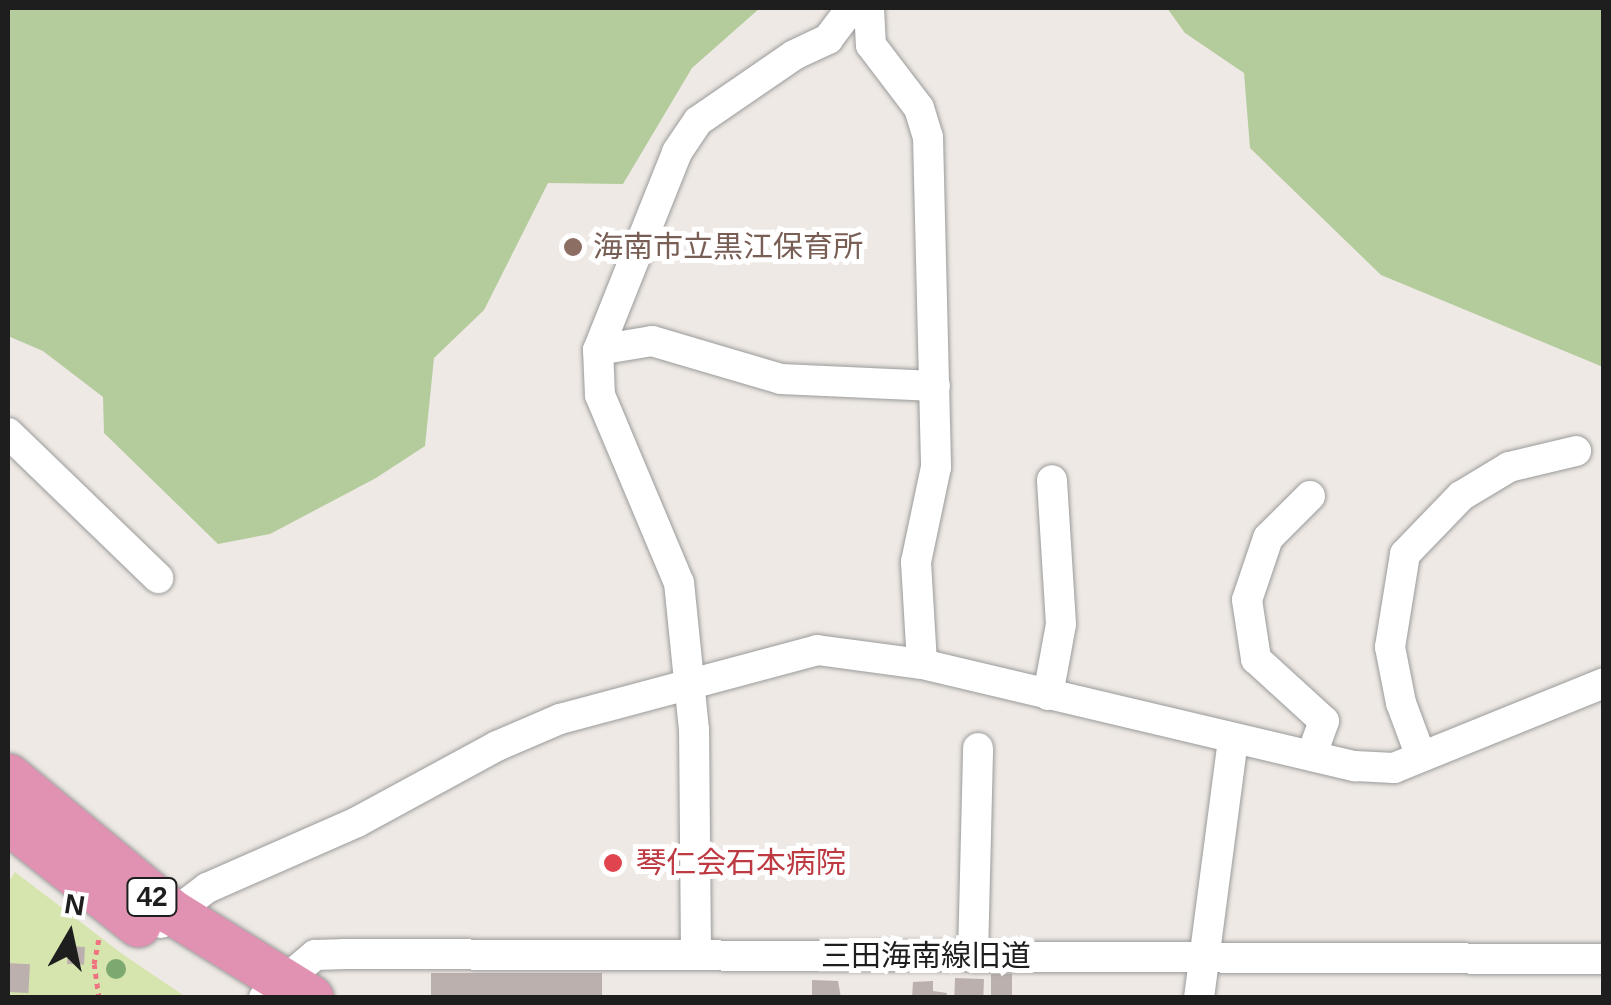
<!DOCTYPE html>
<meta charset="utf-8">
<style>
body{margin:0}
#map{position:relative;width:1611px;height:1005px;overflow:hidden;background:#eee9e4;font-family:Arial,"Noto Sans JP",sans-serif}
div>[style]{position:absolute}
.grass>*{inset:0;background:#d5e5ad}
.forest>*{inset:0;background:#b4cb9c}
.building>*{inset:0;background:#bbb0ae;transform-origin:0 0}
.path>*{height:5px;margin-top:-2.5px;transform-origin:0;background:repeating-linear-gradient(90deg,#f07381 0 5px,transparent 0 10px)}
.roads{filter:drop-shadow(0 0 2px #9b9b9b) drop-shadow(0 0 2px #9b9b9b)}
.minor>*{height:30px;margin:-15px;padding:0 15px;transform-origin:15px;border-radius:15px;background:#fff}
.highway>*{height:45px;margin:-22.5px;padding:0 22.5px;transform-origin:22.5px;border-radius:22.5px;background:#e191b1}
.trees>*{width:20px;height:20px;margin:-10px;border-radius:50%;background:#7da971}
.dots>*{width:28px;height:28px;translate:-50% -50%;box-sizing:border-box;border:5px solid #fff;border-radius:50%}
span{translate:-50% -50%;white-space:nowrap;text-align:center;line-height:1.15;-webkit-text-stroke:10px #fff;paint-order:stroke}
.shield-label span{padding:2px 8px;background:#fff;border:2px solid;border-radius:8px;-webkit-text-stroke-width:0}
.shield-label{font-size:28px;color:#1e1e1e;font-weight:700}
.education-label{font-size:30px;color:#785e54}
.left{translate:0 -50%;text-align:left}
.health-label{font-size:30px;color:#be3a42}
.street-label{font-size:30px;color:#1e1e1e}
.frame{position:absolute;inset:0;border:10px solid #1e1e1e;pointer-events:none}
.north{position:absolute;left:20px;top:885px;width:100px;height:100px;-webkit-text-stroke:8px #fff;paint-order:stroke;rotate:9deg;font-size:28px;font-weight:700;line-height:40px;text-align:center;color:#1e1e1e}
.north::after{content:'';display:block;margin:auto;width:35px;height:45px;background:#1e1e1e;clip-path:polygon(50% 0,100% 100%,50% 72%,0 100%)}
</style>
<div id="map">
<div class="grass">
<i style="clip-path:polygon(15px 872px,125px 956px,186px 997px,8px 998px,8px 883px)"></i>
</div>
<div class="forest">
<i style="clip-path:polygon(8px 8px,760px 8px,692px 68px,623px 184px,548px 183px,484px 310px,434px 358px,425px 446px,376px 478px,270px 534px,218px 544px,104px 433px,103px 397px,43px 351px,8px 336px)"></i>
<i style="clip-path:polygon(1167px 8px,1603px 8px,1603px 367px,1381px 275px,1250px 148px,1244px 73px,1185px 33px)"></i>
</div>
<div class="building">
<i style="left:68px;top:946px;width:17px;height:18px;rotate:3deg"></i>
<i style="left:8px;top:963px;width:22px;height:29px;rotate:3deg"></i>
<i style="left:431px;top:973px;width:171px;height:25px"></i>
<i style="left:991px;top:974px;width:21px;height:24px"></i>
<i style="left:955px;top:978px;width:29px;height:20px;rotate:2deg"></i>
<i style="clip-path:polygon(812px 980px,838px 981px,841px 998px,812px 998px)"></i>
<i style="clip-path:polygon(933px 981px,933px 991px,947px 993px,946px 998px,912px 998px,913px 982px)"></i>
</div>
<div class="path">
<i style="left:99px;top:998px;width:34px;rotate:-98deg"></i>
<i style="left:94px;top:964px;width:25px;rotate:-79deg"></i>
<i style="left:128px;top:998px;width:5px"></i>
</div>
<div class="roads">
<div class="minor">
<i style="left:869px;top:8px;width:37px;rotate:87deg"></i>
<i style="left:871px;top:45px;width:79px;rotate:52.7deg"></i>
<i style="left:919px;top:108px;width:30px;rotate:73deg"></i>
<i style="left:928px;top:137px;width:330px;rotate:88.6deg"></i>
<i style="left:936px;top:467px;width:97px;rotate:101.9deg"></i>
<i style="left:916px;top:562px;width:102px;rotate:86.6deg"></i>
<i style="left:598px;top:350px;width:55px;rotate:-9.5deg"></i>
<i style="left:652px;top:341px;width:134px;rotate:16.4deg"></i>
<i style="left:781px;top:379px;width:154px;rotate:2.6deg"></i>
<i style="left:8px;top:433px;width:209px;rotate:44deg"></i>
<i style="left:1310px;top:496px;width:59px;rotate:135deg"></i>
<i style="left:1268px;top:538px;width:65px;rotate:108.7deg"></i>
<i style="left:1247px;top:600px;width:60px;rotate:81.3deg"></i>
<i style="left:1256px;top:659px;width:92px;rotate:42.4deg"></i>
<i style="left:1324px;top:721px;width:37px;rotate:110deg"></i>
<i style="left:1048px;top:695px;width:72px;rotate:-79.6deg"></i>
<i style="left:1061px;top:624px;width:144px;rotate:-93.6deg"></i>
<i style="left:1420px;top:754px;width:54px;rotate:-110.4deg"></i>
<i style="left:1401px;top:703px;width:57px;rotate:-101.1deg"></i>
<i style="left:1390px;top:647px;width:94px;rotate:-80.8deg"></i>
<i style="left:1405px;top:554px;width:81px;rotate:-46deg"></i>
<i style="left:1461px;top:496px;width:56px;rotate:-31.1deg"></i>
<i style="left:1509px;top:467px;width:69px;rotate:-13.4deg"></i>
<i style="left:161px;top:923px;width:58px;rotate:-37.3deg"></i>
<i style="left:207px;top:888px;width:164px;rotate:-23.7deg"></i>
<i style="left:357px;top:822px;width:159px;rotate:-28.5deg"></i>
<i style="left:497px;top:746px;width:69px;rotate:-23.2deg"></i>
<i style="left:560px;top:719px;width:266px;rotate:-15deg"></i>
<i style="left:817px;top:650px;width:106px;rotate:7.6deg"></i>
<i style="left:922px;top:664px;width:445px;rotate:13.3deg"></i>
<i style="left:1355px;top:766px;width:39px;rotate:3deg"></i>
<i style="left:1394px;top:768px;width:227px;rotate:-22deg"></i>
<i style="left:696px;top:954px;width:224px;rotate:-90.5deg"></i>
<i style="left:694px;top:730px;width:148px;rotate:-95.8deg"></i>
<i style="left:679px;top:583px;width:204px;rotate:-112.8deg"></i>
<i style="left:600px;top:395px;width:45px;rotate:-92.5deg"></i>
<i style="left:598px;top:350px;width:213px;rotate:-68.2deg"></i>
<i style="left:677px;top:152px;width:37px;rotate:-56deg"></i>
<i style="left:698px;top:121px;width:116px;rotate:-34.5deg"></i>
<i style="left:794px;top:55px;width:38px;rotate:-25deg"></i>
<i style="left:828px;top:39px;width:39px;rotate:-53deg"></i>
<i style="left:973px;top:957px;width:209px;rotate:-88.6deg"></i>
<i style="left:264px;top:998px;width:67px;rotate:-40.1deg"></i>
<i style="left:315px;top:955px;width:31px;rotate:-2deg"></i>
<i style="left:346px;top:954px;width:1258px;rotate:0.23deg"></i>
<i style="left:1199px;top:998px;width:262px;rotate:-82.5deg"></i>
</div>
<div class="highway">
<i style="left:8px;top:776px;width:213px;rotate:39.7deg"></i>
<i style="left:172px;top:912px;width:163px;rotate:31.7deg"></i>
<i style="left:8px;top:821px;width:166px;rotate:38.4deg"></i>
</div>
</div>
<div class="trees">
<i style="left:116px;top:969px"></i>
</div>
<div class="dots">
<i style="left:573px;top:247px;background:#8d6e63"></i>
<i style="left:613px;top:863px;background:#e0444e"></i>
</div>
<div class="shield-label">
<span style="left:152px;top:897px">42</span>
</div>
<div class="education-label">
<span class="left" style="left:593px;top:247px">海南市立黒江保育所</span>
</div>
<div class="health-label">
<span class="left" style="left:636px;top:863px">琴仁会石本病院</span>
</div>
<div class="street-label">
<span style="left:926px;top:956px">三田海南線旧道</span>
</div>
<div class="frame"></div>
<div class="north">N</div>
</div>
